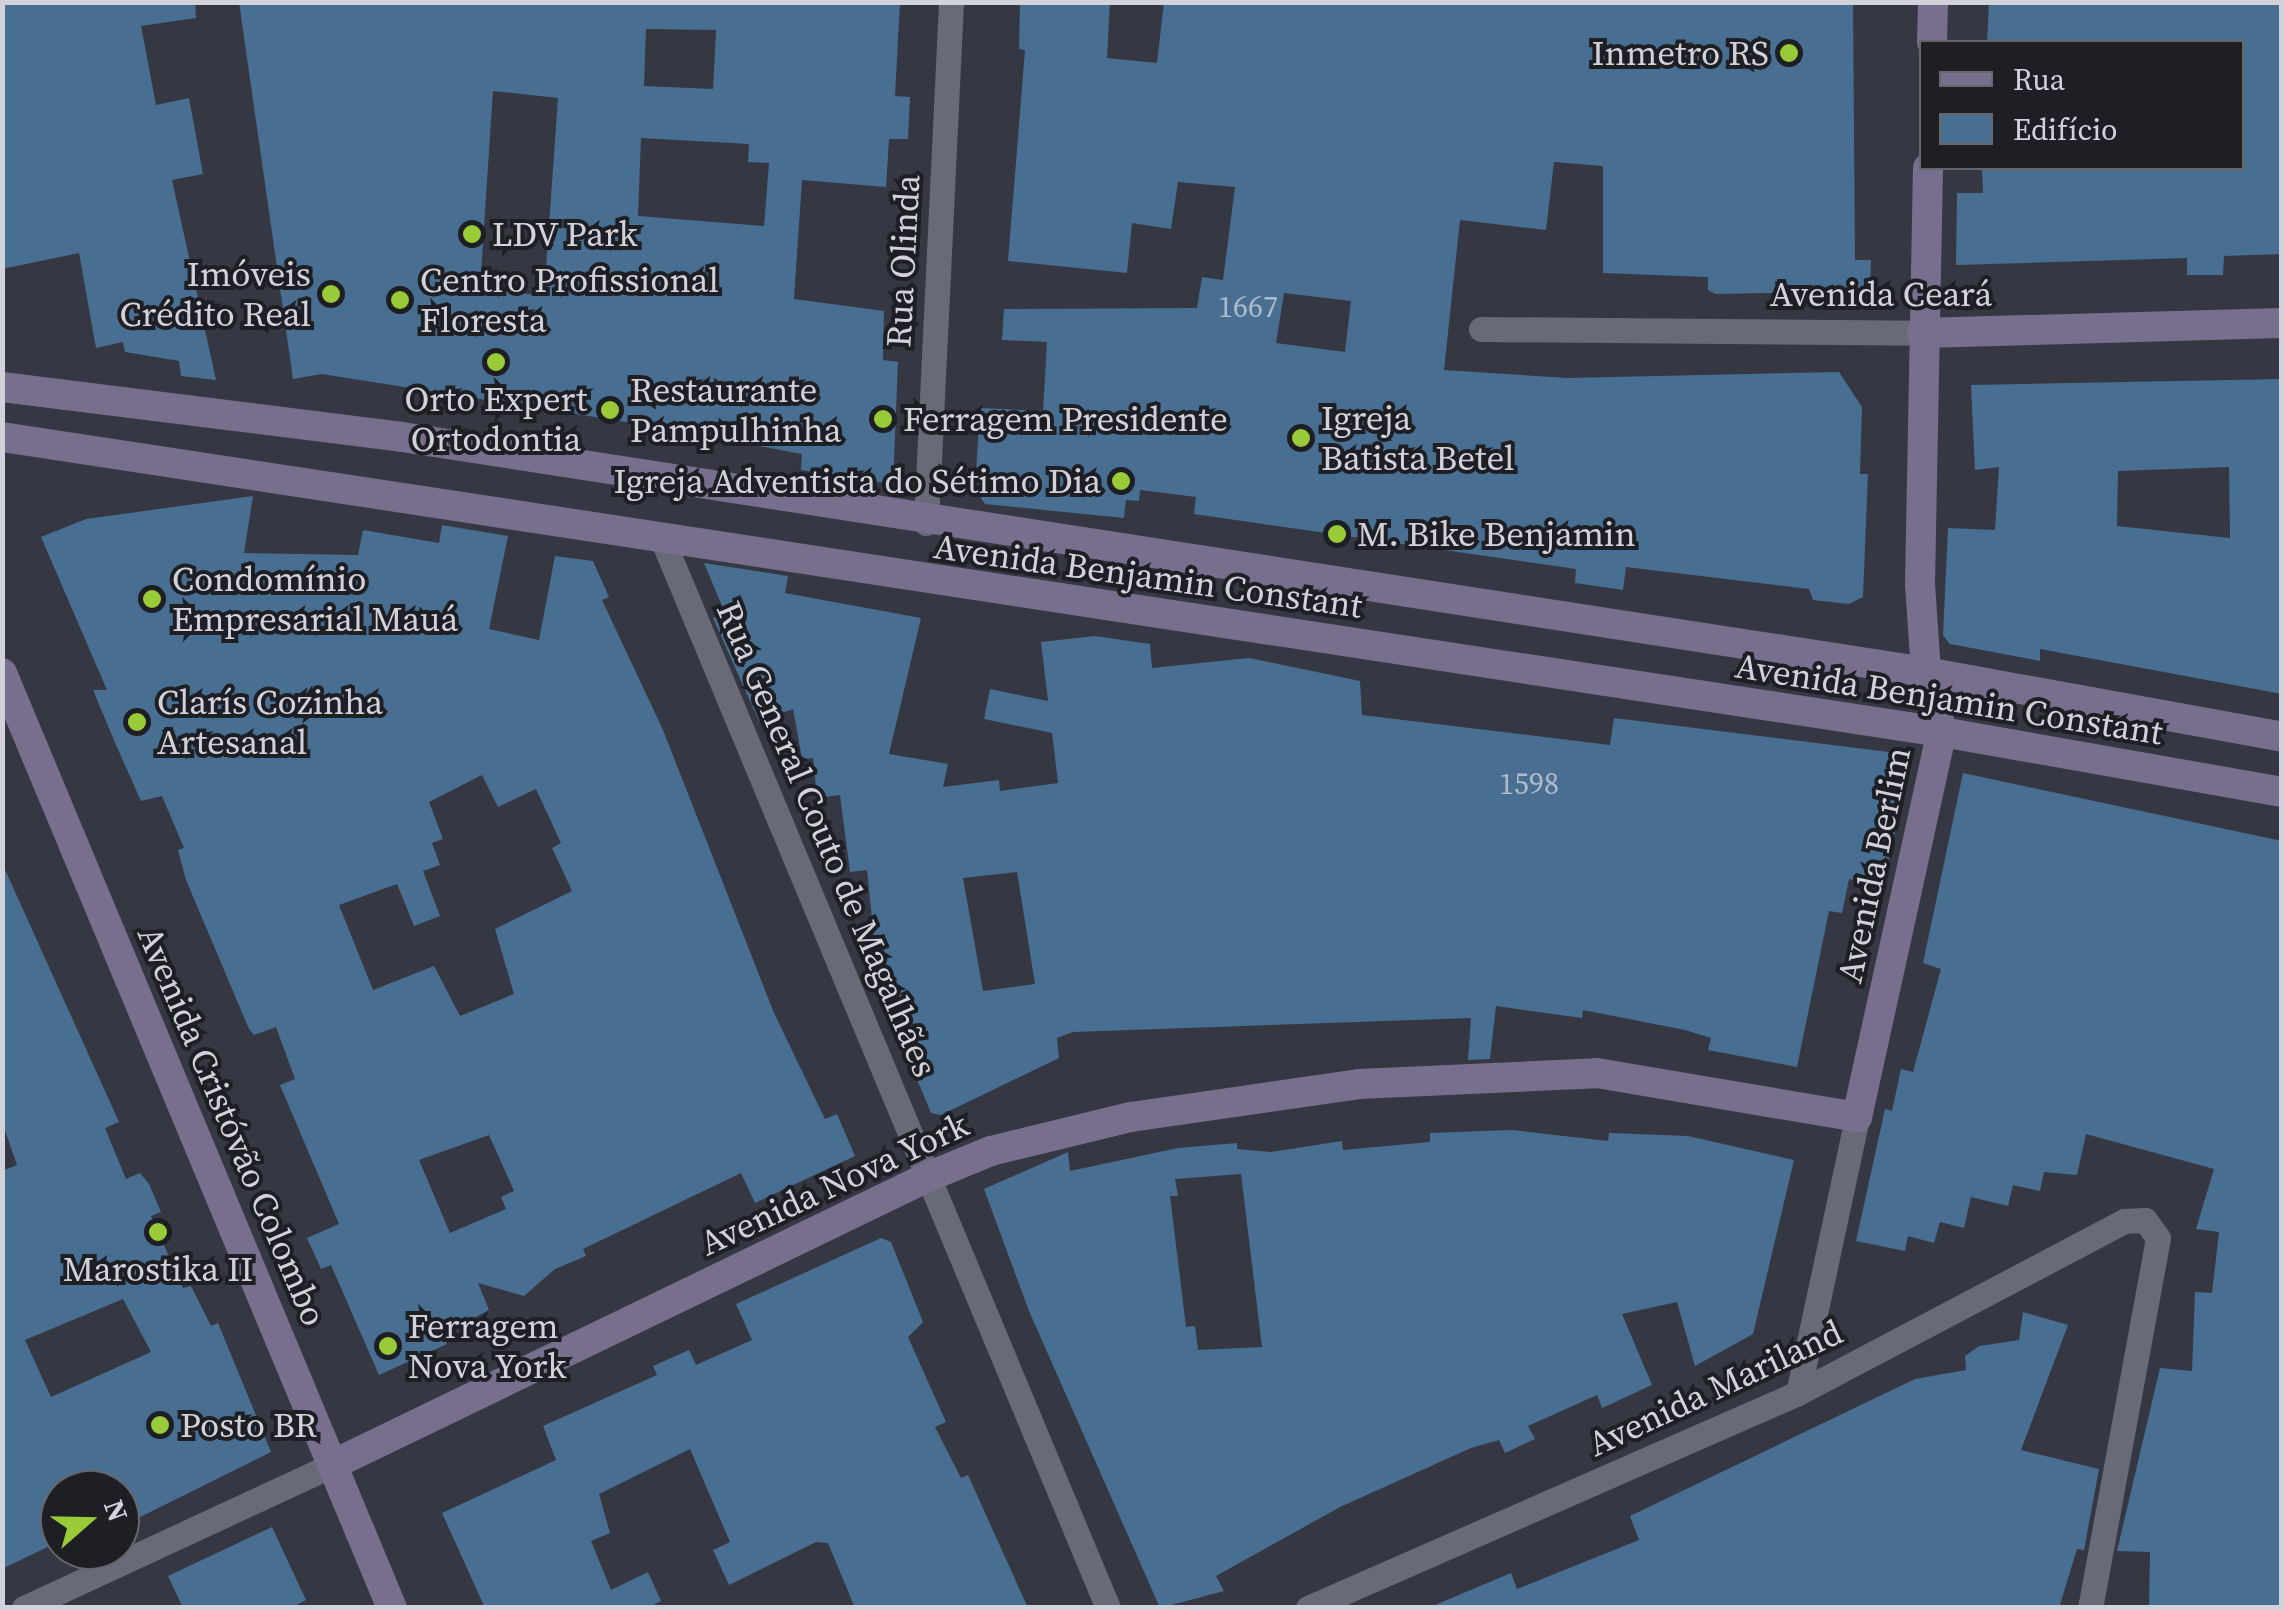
<!DOCTYPE html>
<meta charset="utf-8">
<style>
body{margin:0}
#map{position:relative;width:2284px;height:1610px;overflow:hidden;background:#353742;font-family:"Source Serif 4",serif}
div>[style]{position:absolute}
.building>*{inset:0;background:#486f92}
.street>*{height:25px;margin:-12.5px;padding:0 12.5px;transform-origin:12.5px;border-radius:12.5px;background:#686b77}
.secondary>*{height:30px;margin:-15px;padding:0 15px;transform-origin:15px;border-radius:15px;background:#786f8f}
.dots>*{width:28px;height:28px;translate:-50% -50%;box-sizing:border-box;border:5px solid #1e1f24;border-radius:50%}
span{translate:-50% -50%;white-space:nowrap;text-align:center;line-height:1.15;-webkit-text-stroke:8px #1e1f24;paint-order:stroke}
.number-label{font-size:30px;color:#b0bac8}
.number-label span{-webkit-text-stroke-width:0}
.poi-label{font-size:35px;color:#d2d3da}
.right{translate:-100% -50%;text-align:right}
.left{translate:0 -50%;text-align:left}
.street-label{font-size:35px;color:#d2d3da}
.frame{position:absolute;inset:0;border:5px solid #d2d3da;pointer-events:none}
.legend{position:absolute;left:1919px;top:40px;width:325px;height:130px;box-sizing:border-box;background:#1e1f24;border:2px solid #66676d;margin:0;padding:12px 18px;list-style:none;font-size:30px;color:#d2d3da}
.legend li{display:flex;align-items:center;gap:20px;height:50px}
.legend b{width:50px;border:2px solid #66676d}
.north{position:absolute;left:40px;top:1470px;width:100px;height:100px;box-sizing:border-box;background:#1e1f24;border:2px solid #66676d;border-radius:50%;rotate:70deg;font-size:28px;font-weight:700;line-height:40px;text-align:center;color:#d2d3da}
.north::after{content:'';display:block;margin:auto;width:35px;height:45px;background:#98cb37;clip-path:polygon(50% 0,100% 100%,50% 72%,0 100%)}
</style>
<div id="map">
<div class="building">
<i style="clip-path:polygon(2px 2px,195px 2px,196px 18px,141px 26px,156px 105px,189px 98px,203px 174px,172px 180px,216px 380px,181px 376px,179px 361px,125px 352px,123px 342px,96px 348px,79px 253px,2px 269px)"></i>
<i style="clip-path:polygon(evenodd,239px 2px,900px 2px,895px 96px,910px 97px,908px 139px,889px 139px,886px 187px,802px 180px,794px 299px,884px 311px,883px 360px,898px 362px,893px 484px,801px 470px,802px 454px,645px 425px,322px 374px,293px 379px,239px 2px,646px 29px,716px 30px,713px 89px,644px 86px,646px 29px,239px 2px,493px 91px,558px 98px,544px 296px,480px 288px,493px 91px,239px 2px,641px 138px,749px 144px,748px 162px,769px 163px,764px 226px,638px 216px,641px 138px)"></i>
<i style="clip-path:polygon(evenodd,1020px 2px,1110px 2px,1107px 58px,1157px 63px,1164px 2px,1853px 2px,1855px 260px,1871px 260px,1870px 291px,1716px 294px,1708px 290px,1708px 277px,1603px 273px,1603px 166px,1554px 162px,1546px 230px,1460px 220px,1444px 370px,1568px 378px,1839px 372px,1862px 407px,1860px 474px,1868px 474px,1863px 597px,1849px 604px,1813px 600px,1809px 589px,1626px 567px,1623px 590px,1575px 583px,1576px 569px,1194px 514px,1196px 497px,1140px 490px,1139px 501px,1126px 500px,1124px 518px,985px 504px,975px 489px,980px 408px,1043px 411px,1047px 342px,1002px 340px,1004px 309px,1197px 308px,1202px 277px,1223px 280px,1235px 187px,1178px 182px,1171px 229px,1132px 223px,1127px 273px,1008px 261px,1025px 50px,1019px 49px,1020px 2px,1284px 293px,1351px 301px,1345px 352px,1276px 343px,1284px 293px)"></i>
<i style="clip-path:polygon(1989px 2px,2282px 2px,2282px 254px,2224px 256px,2223px 275px,2187px 275px,2187px 258px,1956px 265px,1957px 193px,1983px 193px,1982px 168px,2242px 168px,2242px 42px,1987px 42px)"></i>
<i style="clip-path:polygon(evenodd,2282px 379px,2282px 694px,2040px 649px,2040px 661px,1950px 644px,1943px 635px,1948px 528px,1995px 530px,1999px 467px,1975px 470px,1971px 385px,2282px 379px,2229px 467px,2230px 538px,2117px 526px,2118px 471px,2229px 467px)"></i>
<i style="clip-path:polygon(evenodd,253px 496px,244px 553px,358px 555px,363px 530px,439px 543px,442px 525px,508px 536px,489px 629px,539px 640px,555px 556px,593px 561px,609px 597px,602px 600px,663px 730px,774px 1013px,825px 1119px,837px 1114px,855px 1156px,755px 1203px,741px 1173px,583px 1249px,586px 1256px,555px 1269px,524px 1296px,478px 1283px,489px 1310px,442px 1335px,447px 1344px,379px 1375px,331px 1265px,321px 1269px,307px 1238px,339px 1224px,280px 1085px,295px 1079px,276px 1027px,254px 1035px,249px 1029px,186px 880px,178px 850px,184px 848px,162px 796px,141px 801px,116px 745px,93px 690px,107px 690px,41px 537px,86px 519px,253px 496px,482px 775px,498px 807px,536px 789px,561px 843px,552px 848px,572px 891px,495px 929px,514px 994px,460px 1016px,434px 966px,373px 990px,339px 905px,397px 884px,414px 926px,440px 916px,423px 871px,440px 865px,432px 843px,443px 839px,429px 802px,482px 775px,253px 496px,489px 1135px,514px 1191px,501px 1197px,506px 1209px,450px 1233px,419px 1160px,489px 1135px)"></i>
<i style="clip-path:polygon(evenodd,704px 563px,788px 576px,785px 593px,921px 618px,889px 754px,948px 764px,943px 787px,999px 780px,1000px 791px,1058px 783px,1052px 733px,984px 719px,990px 689px,1048px 701px,1041px 642px,1095px 636px,1150px 644px,1152px 668px,1249px 658px,1360px 681px,1362px 715px,1610px 745px,1614px 718px,1913px 755px,1882px 888px,1849px 879px,1842px 913px,1829px 911px,1797px 1067px,1708px 1050px,1711px 1038px,1685px 1030px,1583px 1010px,1582px 1018px,1496px 1006px,1490px 1059px,1468px 1060px,1471px 1018px,1073px 1032px,1057px 1038px,1059px 1058px,941px 1115px,931px 1113px,859px 939px,874px 937px,867px 870px,850px 872px,840px 795px,817px 798px,813px 758px,802px 759px,793px 709px,759px 721px,713px 618px,725px 613px,704px 563px,1017px 872px,1035px 984px,983px 991px,963px 878px,1017px 872px)"></i>
<i style="clip-path:polygon(1963px 773px,2282px 841px,2282px 1608px,2149px 1608px,2150px 1552px,2117px 1551px,2160px 1368px,2192px 1371px,2195px 1292px,2212px 1293px,2219px 1232px,2196px 1229px,2214px 1169px,2086px 1134px,2077px 1175px,2044px 1172px,2040px 1191px,2013px 1185px,2008px 1206px,1971px 1197px,1964px 1228px,1940px 1222px,1934px 1243px,1908px 1236px,1905px 1251px,1856px 1241px,1885px 1109px,1892px 1111px,1901px 1069px,1913px 1072px,1941px 969px,1923px 963px)"></i>
<i style="clip-path:polygon(evenodd,2px 863px,119px 1122px,105px 1128px,126px 1179px,140px 1173px,149px 1184px,161px 1212px,151px 1216px,183px 1288px,191px 1286px,211px 1326px,218px 1323px,271px 1452px,120px 1527px,120px 1490px,60px 1490px,60px 1541px,2px 1569px,2px 1171px,17px 1165px,2px 1122px,2px 863px,123px 1299px,151px 1352px,51px 1397px,25px 1340px,123px 1299px)"></i>
<i style="clip-path:polygon(evenodd,1512px 1130px,1608px 1141px,1609px 1133px,1688px 1136px,1794px 1160px,1753px 1334px,1695px 1366px,1677px 1302px,1622px 1314px,1652px 1385px,1602px 1408px,1597px 1395px,1528px 1426px,1535px 1439px,1505px 1453px,1499px 1440px,1471px 1448px,1340px 1507px,1216px 1576px,1224px 1591px,1160px 1608px,1029px 1311px,984px 1189px,1068px 1152px,1070px 1171px,1178px 1148px,1237px 1143px,1237px 1149px,1271px 1152px,1342px 1141px,1343px 1150px,1430px 1142px,1430px 1133px,1512px 1130px,1241px 1174px,1262px 1347px,1198px 1350px,1195px 1326px,1186px 1327px,1170px 1196px,1178px 1196px,1175px 1179px,1241px 1174px)"></i>
<i style="clip-path:polygon(881px 1238px,891px 1242px,923px 1322px,908px 1337px,946px 1422px,935px 1427px,961px 1478px,968px 1475px,1028px 1608px,855px 1608px,828px 1543px,816px 1542px,729px 1585px,713px 1550px,730px 1542px,690px 1449px,599px 1494px,610px 1533px,591px 1541px,611px 1590px,648px 1572px,661px 1601px,647px 1608px,485px 1608px,442px 1513px,556px 1460px,543px 1426px,657px 1375px,653px 1366px,689px 1350px,696px 1365px,752px 1340px,736px 1304px)"></i>
<i style="clip-path:polygon(2023px 1312px,2068px 1325px,2021px 1450px,2099px 1469px,2084px 1550px,2077px 1549px,2059px 1608px,1428px 1608px,1511px 1573px,1517px 1589px,1639px 1540px,1630px 1516px,1915px 1379px,1966px 1370px,1965px 1356px,1979px 1346px,2019px 1340px)"></i>
<i style="clip-path:polygon(272px 1527px,306px 1600px,291px 1608px,183px 1608px,168px 1576px)"></i>
</div>
<div class="street">
<i style="left:1481px;top:329px;width:441px;rotate:0.5deg"></i>
<i style="left:926px;top:523px;width:522px;rotate:-87.25deg"></i>
<i style="left:663px;top:541px;width:1156px;rotate:67.36deg"></i>
<i style="left:1798px;top:1393px;width:282px;rotate:-77.9deg"></i>
<i style="left:24px;top:1608px;width:340px;rotate:-24.9deg"></i>
<i style="left:1308px;top:1608px;width:535px;rotate:-23.69deg"></i>
<i style="left:1798px;top:1393px;width:369px;rotate:-27.8deg"></i>
<i style="left:2124px;top:1221px;width:21px;rotate:-3deg"></i>
<i style="left:2145px;top:1220px;width:22px;rotate:54deg"></i>
<i style="left:2158px;top:1238px;width:376px;rotate:100.4deg"></i>
</div>
<div class="secondary">
<i style="left:1932px;top:42px;width:40px;rotate:-88.6deg"></i>
<i style="left:1922px;top:333px;width:360px;rotate:-1.6deg"></i>
<i style="left:2px;top:387px;width:403px;rotate:7.1deg"></i>
<i style="left:402px;top:437px;width:1542px;rotate:8.77deg"></i>
<i style="left:1926px;top:672px;width:362px;rotate:10.3deg"></i>
<i style="left:2px;top:437px;width:1962px;rotate:8.65deg"></i>
<i style="left:1942px;top:732px;width:345px;rotate:10deg"></i>
<i style="left:2px;top:673px;width:1013px;rotate:67.36deg"></i>
<i style="left:332px;top:1465px;width:664px;rotate:-25.79deg"></i>
<i style="left:930px;top:1176px;width:66px;rotate:-22.3deg"></i>
<i style="left:991px;top:1151px;width:144px;rotate:-13.7deg"></i>
<i style="left:1131px;top:1117px;width:230px;rotate:-8.2deg"></i>
<i style="left:1359px;top:1084px;width:238px;rotate:-2.6deg"></i>
<i style="left:1597px;top:1073px;width:264px;rotate:9.6deg"></i>
<i style="left:1857px;top:1117px;width:394px;rotate:-77.6deg"></i>
<i style="left:1942px;top:732px;width:62px;rotate:-104.9deg"></i>
<i style="left:1926px;top:672px;width:88px;rotate:-93.9deg"></i>
<i style="left:1920px;top:584px;width:416px;rotate:-88.9deg"></i>
</div>
<div class="dots">
<i style="left:1789px;top:53px;background:#98cb37"></i>
<i style="left:472px;top:234px;background:#98cb37"></i>
<i style="left:331px;top:294px;background:#98cb37"></i>
<i style="left:400px;top:300px;background:#98cb37"></i>
<i style="left:496px;top:362px;background:#98cb37"></i>
<i style="left:610px;top:410px;background:#98cb37"></i>
<i style="left:883px;top:419px;background:#98cb37"></i>
<i style="left:1301px;top:438px;background:#98cb37"></i>
<i style="left:1121px;top:481px;background:#98cb37"></i>
<i style="left:1337px;top:534px;background:#98cb37"></i>
<i style="left:152px;top:599px;background:#98cb37"></i>
<i style="left:137px;top:722px;background:#98cb37"></i>
<i style="left:158px;top:1232px;background:#98cb37"></i>
<i style="left:388px;top:1346px;background:#98cb37"></i>
<i style="left:160px;top:1425px;background:#98cb37"></i>
</div>
<div class="number-label">
<span style="left:1248px;top:307px">1667</span>
<span style="left:1529px;top:784px">1598</span>
</div>
<div class="poi-label">
<span class="right" style="left:1769px;top:53px">Inmetro RS</span>
<span class="left" style="left:492px;top:234px">LDV Park</span>
<span class="right" style="left:311px;top:294px">Imóveis<br>Crédito Real</span>
<span class="left" style="left:420px;top:300px">Centro Profissional<br>Floresta</span>
<span class="left" style="left:630px;top:410px">Restaurante<br>Pampulhinha</span>
<span style="left:496px;top:419px">Orto Expert<br>Ortodontia</span>
<span class="left" style="left:1321px;top:438px">Igreja<br>Batista Betel</span>
<span class="left" style="left:903px;top:419px">Ferragem Presidente</span>
<span class="right" style="left:1101px;top:481px">Igreja Adventista do Sétimo Dia</span>
<span class="left" style="left:1357px;top:534px">M. Bike Benjamin</span>
<span class="left" style="left:172px;top:599px">Condomínio<br>Empresarial Mauá</span>
<span class="left" style="left:157px;top:722px">Clarís Cozinha<br>Artesanal</span>
<span style="left:158px;top:1269px">Marostika II</span>
<span class="left" style="left:408px;top:1346px">Ferragem<br>Nova York</span>
<span class="left" style="left:180px;top:1425px">Posto BR</span>
</div>
<div class="street-label">
<span style="left:903px;top:261px;rotate:-87deg">Rua Olinda</span>
<span style="left:1881px;top:294px">Avenida Ceará</span>
<span style="left:1148px;top:576px;rotate:8deg">Avenida Benjamin Constant</span>
<span style="left:1949px;top:699px;rotate:9deg">Avenida Benjamin Constant</span>
<span style="left:827px;top:839px;rotate:67deg">Rua General Couto de Magalhães</span>
<span style="left:1874px;top:865px;rotate:-78deg">Avenida Berlim</span>
<span style="left:232px;top:1126px;rotate:67deg">Avenida Cristóvão Colombo</span>
<span style="left:834px;top:1184px;rotate:-25deg">Avenida Nova York</span>
<span style="left:1715px;top:1388px;rotate:-25deg">Avenida Mariland</span>
</div>
<div class="frame"></div>
<ul class="legend">
<li><b style="height:12px;background:#786f8f"></b>Rua</li>
<li><b style="height:28px;background:#486f92"></b>Edifício</li>
</ul>
<div class="north">N</div>
</div>
